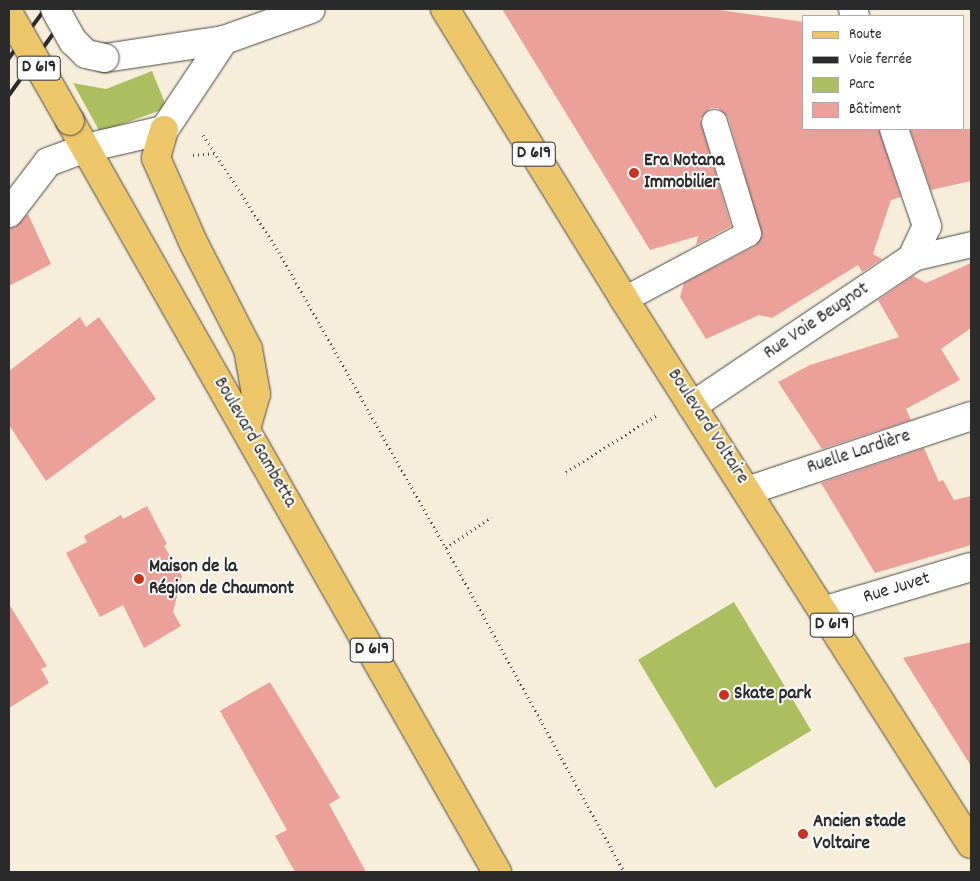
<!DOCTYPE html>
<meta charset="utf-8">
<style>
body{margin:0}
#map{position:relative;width:980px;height:881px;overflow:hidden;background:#f6edda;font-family:Dekko,sans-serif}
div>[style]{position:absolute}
.green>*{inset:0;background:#adbe61;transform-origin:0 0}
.building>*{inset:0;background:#eba09a}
.path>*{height:3px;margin-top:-1.5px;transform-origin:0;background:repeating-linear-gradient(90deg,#494845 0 1px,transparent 0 5px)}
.roads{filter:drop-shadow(0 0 1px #494845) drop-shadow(0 0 1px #494845)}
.service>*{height:25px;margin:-12.5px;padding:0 12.5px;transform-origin:12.5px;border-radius:12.5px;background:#fff}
.pedestrian>*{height:28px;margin:-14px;padding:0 14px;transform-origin:14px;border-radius:14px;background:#fff}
.minor>*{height:28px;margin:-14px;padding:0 14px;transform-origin:14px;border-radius:14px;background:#fff}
.primary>*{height:28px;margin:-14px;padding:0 14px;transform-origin:14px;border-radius:14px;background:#ecc669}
.rail>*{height:4px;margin:-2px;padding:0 2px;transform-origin:2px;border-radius:2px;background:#2b2b2b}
.bridges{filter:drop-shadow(0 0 1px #494845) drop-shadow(0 0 1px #494845)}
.minor-bridge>*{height:28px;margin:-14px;padding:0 14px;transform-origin:14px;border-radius:14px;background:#fff}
.primary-bridge>*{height:28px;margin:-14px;padding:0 14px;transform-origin:14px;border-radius:14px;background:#ecc669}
.dots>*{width:14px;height:14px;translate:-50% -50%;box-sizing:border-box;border:2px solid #fff;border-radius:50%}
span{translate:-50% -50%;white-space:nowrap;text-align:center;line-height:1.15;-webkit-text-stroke:4px #fff;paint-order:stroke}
.shield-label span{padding:1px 4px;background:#fff;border:1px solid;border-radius:4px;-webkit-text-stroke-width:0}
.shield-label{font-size:18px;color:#2b2b2b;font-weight:700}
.poi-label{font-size:19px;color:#2b2b2b;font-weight:700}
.left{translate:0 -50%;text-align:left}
.street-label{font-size:19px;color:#2b2b2b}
.frame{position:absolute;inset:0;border:10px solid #2b2b2b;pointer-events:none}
.legend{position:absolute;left:802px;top:15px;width:162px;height:115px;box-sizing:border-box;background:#fff;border:1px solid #aaa;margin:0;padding:6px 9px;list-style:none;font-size:15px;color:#2b2b2b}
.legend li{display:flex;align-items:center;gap:10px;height:25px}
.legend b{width:25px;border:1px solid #aaa}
</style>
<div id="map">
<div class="green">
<i style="clip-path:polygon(152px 71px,167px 108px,100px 132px,73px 83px,106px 89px)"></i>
<i style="left:734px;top:602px;width:150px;height:112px;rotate:59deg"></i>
</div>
<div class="building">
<i style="clip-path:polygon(502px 9px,712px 9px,804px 22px,804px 129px,879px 129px,901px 197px,891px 200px,873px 254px,882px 259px,862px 272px,858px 265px,772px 318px,759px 315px,706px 339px,680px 297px,684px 283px,755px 246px,762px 235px,728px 117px,718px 108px,710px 108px,700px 119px,731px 226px,696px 245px,698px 236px,650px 250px)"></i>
<i style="clip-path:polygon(910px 129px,971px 129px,971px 181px,931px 190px)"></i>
<i style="clip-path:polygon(28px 214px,51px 264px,9px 286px,9px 228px,15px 227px)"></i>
<i style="clip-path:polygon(971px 263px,971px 328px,941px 349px,960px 380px,906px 409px,911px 420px,822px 449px,778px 382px,810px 365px,899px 337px,878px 300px,913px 276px,926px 283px)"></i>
<i style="clip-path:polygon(80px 317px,86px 327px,99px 317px,156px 399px,46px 481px,9px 425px,9px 371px)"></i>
<i style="clip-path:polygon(924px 448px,939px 482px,943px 480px,954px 500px,971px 496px,971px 545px,875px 573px,821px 483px)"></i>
<i style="clip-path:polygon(147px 506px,167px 544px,164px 546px,182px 576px,173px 612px,181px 626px,144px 648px,123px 605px,100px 617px,66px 553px,87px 542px,84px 536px,121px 515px,123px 519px)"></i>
<i style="clip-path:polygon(9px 604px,47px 666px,41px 669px,49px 683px,9px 708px)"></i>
<i style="clip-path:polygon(971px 642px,971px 766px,903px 658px)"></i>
<i style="clip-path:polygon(270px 682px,340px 798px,329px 804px,366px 872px,295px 872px,275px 836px,287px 830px,220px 711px)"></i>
</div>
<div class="path">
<i style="left:203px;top:135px;width:140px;rotate:57deg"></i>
<i style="left:279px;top:252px;width:340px;rotate:60.6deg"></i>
<i style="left:446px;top:548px;width:370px;rotate:61.2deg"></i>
<i style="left:193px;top:155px;width:21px;rotate:-5deg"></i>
<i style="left:566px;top:472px;width:107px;rotate:-32.1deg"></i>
<i style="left:446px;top:548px;width:55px;rotate:-34.6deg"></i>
</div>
<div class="roads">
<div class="service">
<i style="left:912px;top:258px;width:61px;rotate:-13.3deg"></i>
<i style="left:624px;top:299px;width:140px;rotate:-28deg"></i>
<i style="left:748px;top:233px;width:116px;rotate:-107deg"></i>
</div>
<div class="pedestrian">
<i style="left:747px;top:491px;width:236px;rotate:-18.5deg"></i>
<i style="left:823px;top:611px;width:154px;rotate:-16.6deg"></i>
</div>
<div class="minor">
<i style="left:853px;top:9px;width:7px;rotate:74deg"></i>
<i style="left:105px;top:58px;width:120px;rotate:-8.6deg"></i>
<i style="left:224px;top:40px;width:92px;rotate:-19.6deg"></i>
<i style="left:9px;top:213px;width:64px;rotate:-52.6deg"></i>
<i style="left:48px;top:162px;width:40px;rotate:-20.2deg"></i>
<i style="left:86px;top:148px;width:80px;rotate:-13deg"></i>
<i style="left:164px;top:130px;width:108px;rotate:-56.3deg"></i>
<i style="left:692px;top:406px;width:265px;rotate:-33.9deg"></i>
<i style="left:912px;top:258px;width:35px;rotate:-65deg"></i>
<i style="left:927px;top:226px;width:102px;rotate:-108.8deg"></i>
</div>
<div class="primary">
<i style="left:445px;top:9px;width:341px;rotate:58.3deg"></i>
<i style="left:624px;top:299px;width:646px;rotate:57.52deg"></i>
<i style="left:70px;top:121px;width:864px;rotate:60.38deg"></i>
<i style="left:164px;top:130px;width:29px;rotate:106deg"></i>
<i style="left:156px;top:158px;width:92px;rotate:66.2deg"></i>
<i style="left:193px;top:242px;width:120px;rotate:62.8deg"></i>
<i style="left:248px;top:349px;width:46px;rotate:79.9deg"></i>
<i style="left:256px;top:394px;width:35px;rotate:106deg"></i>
</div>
</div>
<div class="rail">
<i style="left:9px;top:58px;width:61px;rotate:-53.7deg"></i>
<i style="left:9px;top:95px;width:106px;rotate:-54.2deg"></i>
</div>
<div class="bridges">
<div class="minor-bridge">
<i style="left:55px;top:9px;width:37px;rotate:61deg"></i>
<i style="left:73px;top:41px;width:18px;rotate:45deg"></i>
<i style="left:86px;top:54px;width:19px;rotate:12deg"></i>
</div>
<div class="primary-bridge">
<i style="left:9px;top:14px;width:123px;rotate:60.3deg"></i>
</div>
</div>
<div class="dots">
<i style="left:634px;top:173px;background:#c8321e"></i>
<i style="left:139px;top:579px;background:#c8321e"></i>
<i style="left:724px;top:695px;background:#c8321e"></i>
<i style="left:803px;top:834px;background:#c8321e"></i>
</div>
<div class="shield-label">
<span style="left:39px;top:68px">D 619</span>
<span style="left:534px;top:154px">D 619</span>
<span style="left:832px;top:625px">D 619</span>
<span style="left:372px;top:650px">D 619</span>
</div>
<div class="poi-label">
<span class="left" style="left:644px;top:173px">Era Notana<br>Immobilier</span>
<span class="left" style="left:149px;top:579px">Maison de la<br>Région de Chaumont</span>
<span class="left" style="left:734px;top:695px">Skate park</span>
<span class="left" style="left:813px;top:834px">Ancien stade<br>Voltaire</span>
</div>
<div class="street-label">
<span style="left:817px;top:322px;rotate:-34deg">Rue Voie Beugnot</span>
<span style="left:707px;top:427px;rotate:57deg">Boulevard Voltaire</span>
<span style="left:254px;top:443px;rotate:60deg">Boulevard Gambetta</span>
<span style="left:859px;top:453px;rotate:-18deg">Ruelle Lardière</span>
<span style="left:897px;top:589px;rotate:-17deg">Rue Juvet</span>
</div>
<div class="frame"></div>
<ul class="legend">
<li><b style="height:6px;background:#ecc669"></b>Route</li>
<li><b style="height:6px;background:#2b2b2b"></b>Voie ferrée</li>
<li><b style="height:14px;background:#adbe61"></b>Parc</li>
<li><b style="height:14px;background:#eba09a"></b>Bâtiment</li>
</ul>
</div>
